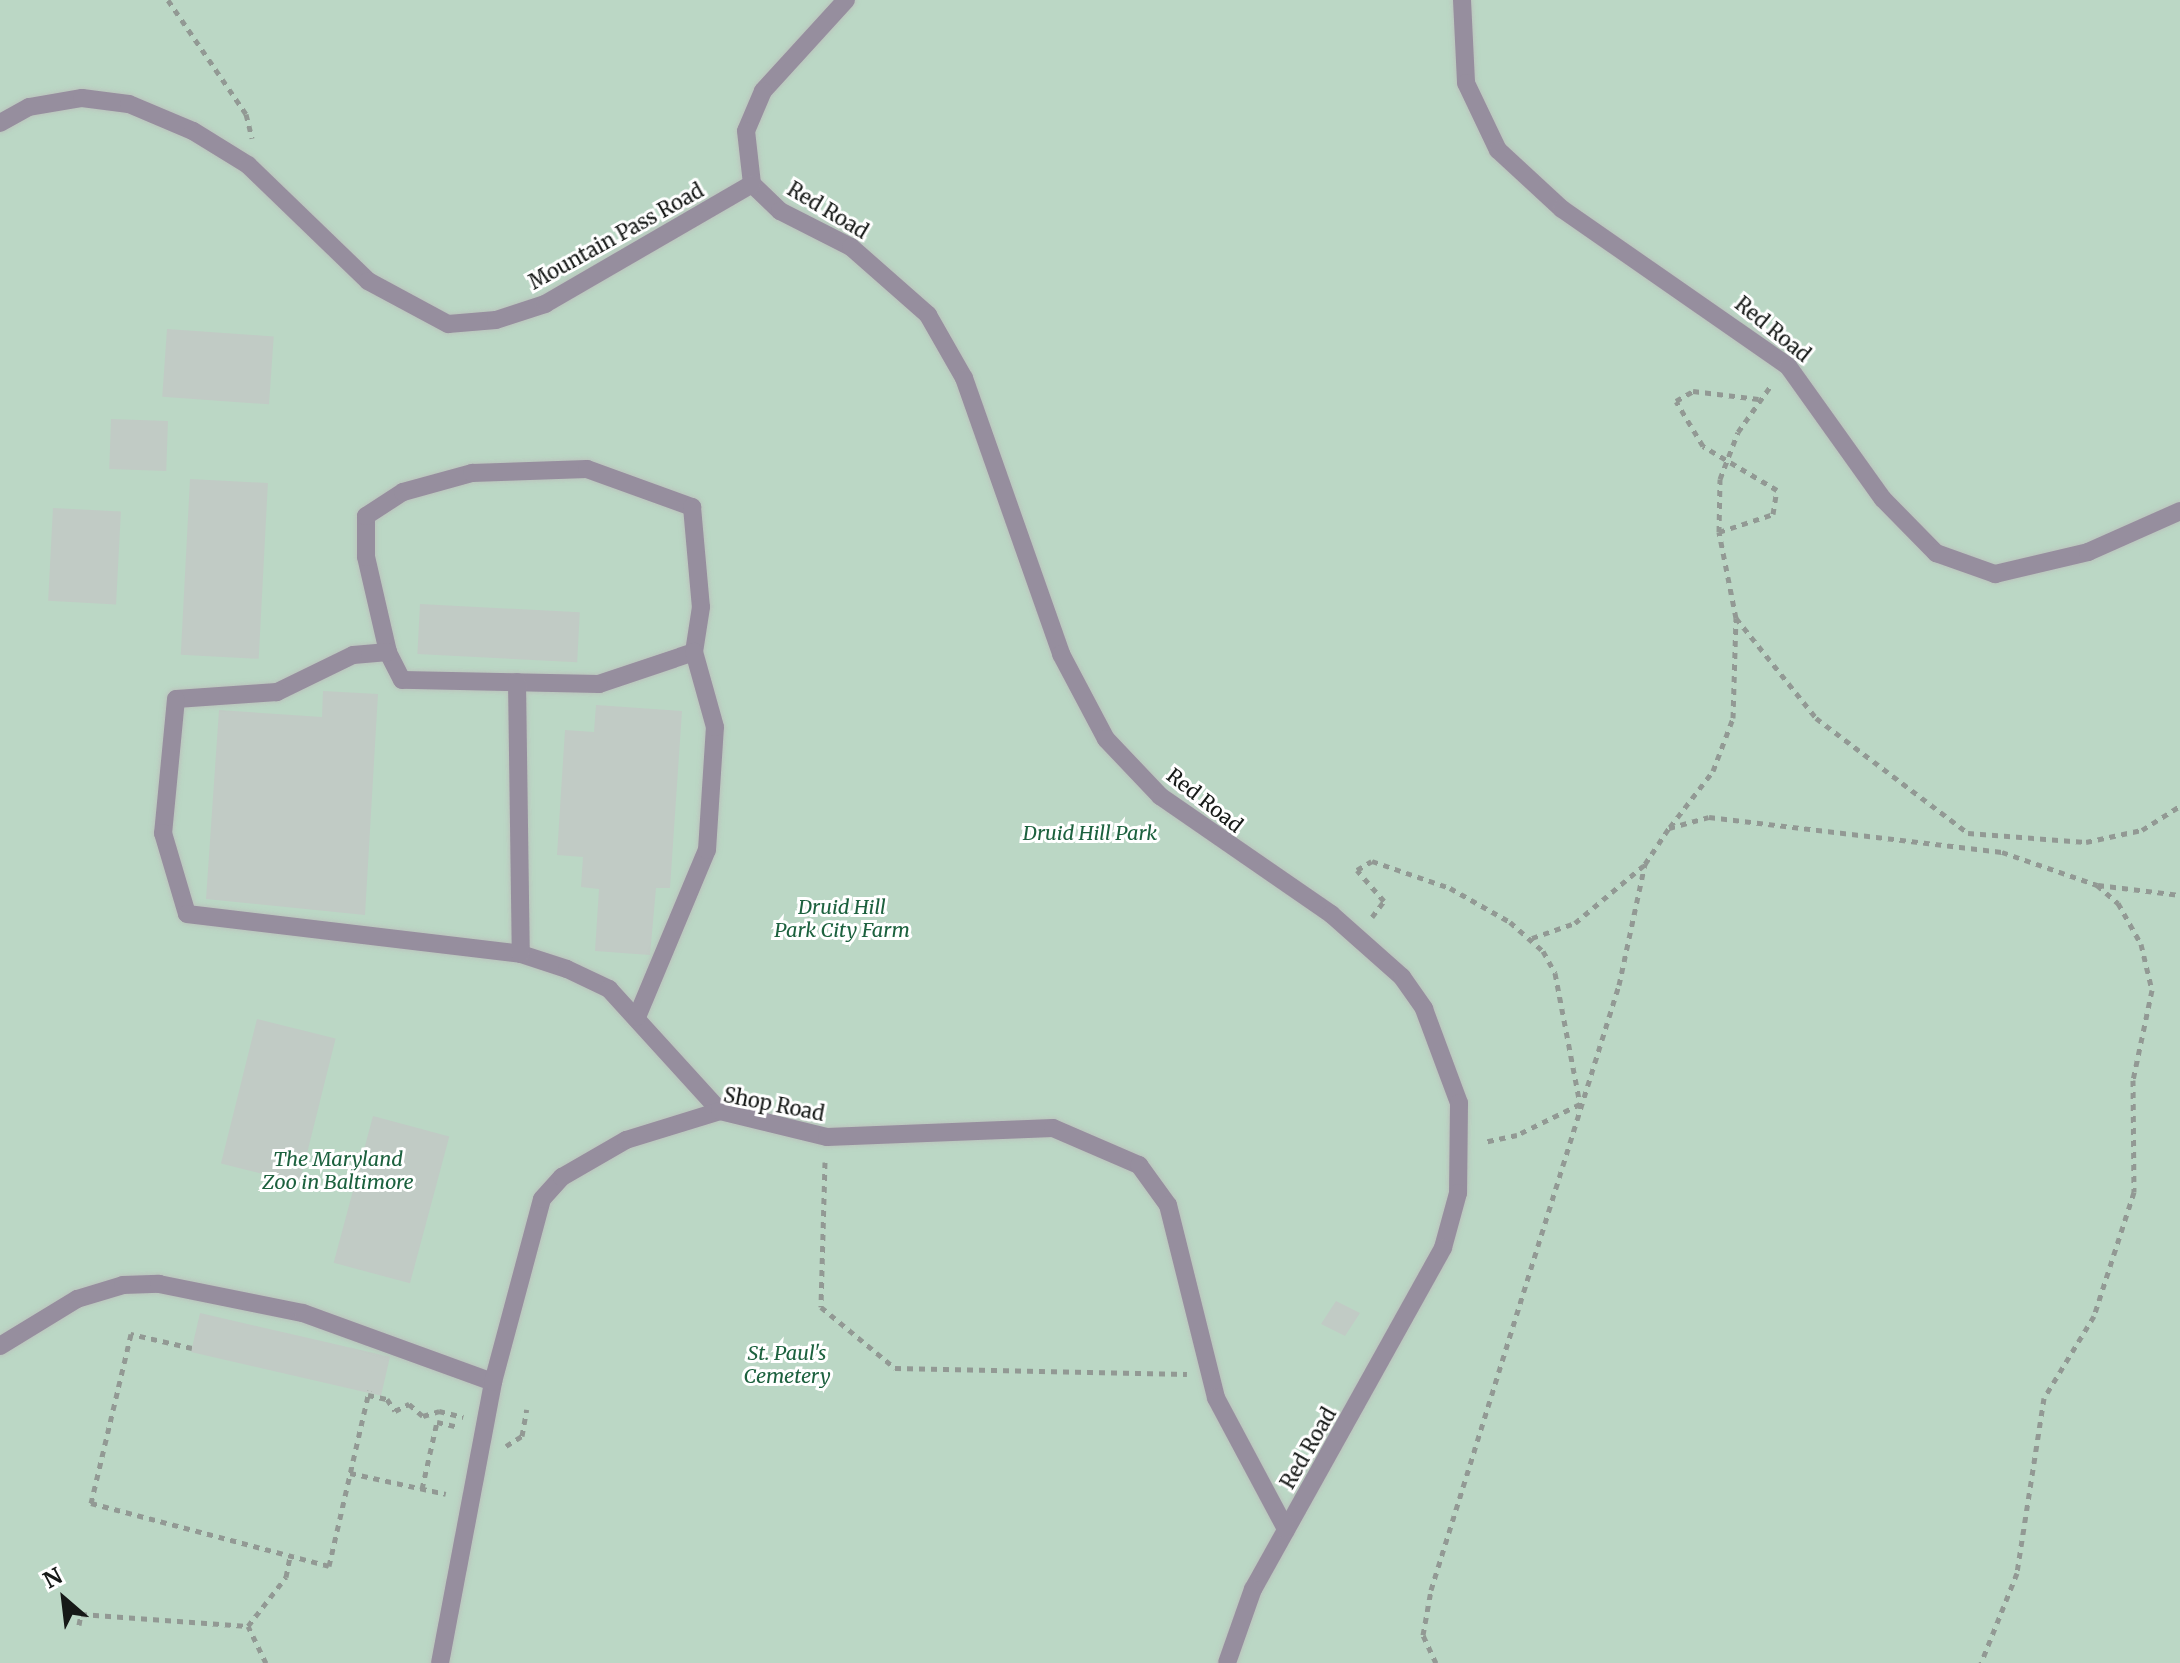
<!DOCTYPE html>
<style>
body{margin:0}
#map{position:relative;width:2180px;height:1663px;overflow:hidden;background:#dfe9e2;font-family:Merriweather,serif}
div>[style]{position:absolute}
.green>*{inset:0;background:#bbd7c5;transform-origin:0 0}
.building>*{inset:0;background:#c1cbc5;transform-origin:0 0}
.path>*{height:5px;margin-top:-2.5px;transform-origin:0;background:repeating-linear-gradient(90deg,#929994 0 6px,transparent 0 12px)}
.roads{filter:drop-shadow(0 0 2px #bbc4bd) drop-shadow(0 0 2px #bbc4bd)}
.service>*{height:18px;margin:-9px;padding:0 9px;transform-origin:9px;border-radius:9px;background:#968e9e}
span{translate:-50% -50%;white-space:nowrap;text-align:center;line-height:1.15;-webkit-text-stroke:6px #fff;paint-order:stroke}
.street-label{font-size:20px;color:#161917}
.park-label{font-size:20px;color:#1c613e;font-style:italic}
.north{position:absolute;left:24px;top:1559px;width:80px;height:80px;-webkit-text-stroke:6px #fff;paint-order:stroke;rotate:332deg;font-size:22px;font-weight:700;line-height:32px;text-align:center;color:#161917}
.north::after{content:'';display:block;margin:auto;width:28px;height:36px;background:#161917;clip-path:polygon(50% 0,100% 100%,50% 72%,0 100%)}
</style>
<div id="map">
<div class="green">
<i style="left:0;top:0;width:2180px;height:1663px"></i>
</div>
<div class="building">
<i style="left:167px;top:329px;width:107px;height:68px;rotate:4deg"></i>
<i style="left:111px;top:419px;width:57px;height:50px;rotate:2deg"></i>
<i style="left:190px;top:479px;width:78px;height:176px;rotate:3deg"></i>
<i style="left:53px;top:508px;width:68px;height:93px;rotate:3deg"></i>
<i style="left:420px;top:604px;width:160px;height:50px;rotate:3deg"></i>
<i style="clip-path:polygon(323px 691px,378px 694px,365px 915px,206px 899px,219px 710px,322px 717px)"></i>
<i style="clip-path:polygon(596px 705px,682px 711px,670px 888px,656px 888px,650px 955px,595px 951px,599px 889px,581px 887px,583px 857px,557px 855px,565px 730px,594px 732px)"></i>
<i style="left:257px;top:1019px;width:81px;height:149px;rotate:14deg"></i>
<i style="left:373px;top:1116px;width:79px;height:152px;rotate:15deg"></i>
<i style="clip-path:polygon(1336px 1301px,1360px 1313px,1345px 1336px,1321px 1324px)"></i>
<i style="left:200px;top:1313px;width:195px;height:40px;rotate:13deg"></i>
</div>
<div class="path">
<i style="left:168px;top:0;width:138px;rotate:55.6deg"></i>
<i style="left:246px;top:114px;width:25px;rotate:76deg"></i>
<i style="left:1719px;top:532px;width:57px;rotate:-18.4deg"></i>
<i style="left:1773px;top:514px;width:24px;rotate:-81deg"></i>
<i style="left:1777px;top:490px;width:86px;rotate:-149.3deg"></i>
<i style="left:1703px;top:446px;width:52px;rotate:-121deg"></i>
<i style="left:1676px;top:401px;width:20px;rotate:-30deg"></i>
<i style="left:1693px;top:391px;width:66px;rotate:6.9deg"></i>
<i style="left:1736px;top:618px;width:128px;rotate:51.3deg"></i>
<i style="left:1816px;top:718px;width:191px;rotate:37.1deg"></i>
<i style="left:1968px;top:833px;width:118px;rotate:4.4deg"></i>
<i style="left:2086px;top:842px;width:57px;rotate:-12.1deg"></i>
<i style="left:2142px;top:830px;width:45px;rotate:-32.3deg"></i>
<i style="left:1670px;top:827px;width:71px;rotate:-52.5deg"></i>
<i style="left:1713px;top:771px;width:57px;rotate:-69.3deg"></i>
<i style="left:1733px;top:718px;width:100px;rotate:-88.3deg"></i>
<i style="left:1736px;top:618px;width:88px;rotate:-101.2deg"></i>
<i style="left:1719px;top:532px;width:53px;rotate:-88.9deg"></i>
<i style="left:1720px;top:479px;width:50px;rotate:-69deg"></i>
<i style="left:1738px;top:432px;width:59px;rotate:-54.7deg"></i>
<i style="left:2098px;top:885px;width:83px;rotate:7deg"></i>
<i style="left:1372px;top:917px;width:20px;rotate:-53deg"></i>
<i style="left:1384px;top:901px;width:41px;rotate:-131.1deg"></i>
<i style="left:1357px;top:870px;width:17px;rotate:-31deg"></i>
<i style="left:1372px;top:861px;width:83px;rotate:19.1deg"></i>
<i style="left:1450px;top:888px;width:69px;rotate:29.5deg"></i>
<i style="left:1510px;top:922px;width:44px;rotate:41.3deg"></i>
<i style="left:1543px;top:951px;width:25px;rotate:61deg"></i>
<i style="left:1555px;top:973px;width:133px;rotate:79.2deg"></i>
<i style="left:1580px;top:1104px;width:70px;rotate:153.8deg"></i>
<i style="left:1517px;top:1135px;width:35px;rotate:168deg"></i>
<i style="left:1532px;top:938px;width:46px;rotate:-19.2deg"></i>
<i style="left:1575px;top:923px;width:89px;rotate:-40deg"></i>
<i style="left:825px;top:1162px;width:145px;rotate:91.6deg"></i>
<i style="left:821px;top:1307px;width:96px;rotate:39.5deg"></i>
<i style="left:895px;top:1368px;width:292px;rotate:1.2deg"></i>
<i style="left:192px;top:1348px;width:63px;rotate:-167.1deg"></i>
<i style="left:131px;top:1334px;width:174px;rotate:103.3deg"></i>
<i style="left:91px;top:1503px;width:246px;rotate:14.8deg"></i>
<i style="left:329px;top:1566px;width:180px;rotate:-77.1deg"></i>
<i style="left:368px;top:1395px;width:19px;rotate:12deg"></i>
<i style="left:387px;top:1399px;width:14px;rotate:56deg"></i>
<i style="left:395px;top:1411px;width:16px;rotate:-27deg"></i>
<i style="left:409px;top:1404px;width:18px;rotate:41deg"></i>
<i style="left:423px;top:1416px;width:17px;rotate:-17deg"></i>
<i style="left:439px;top:1411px;width:25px;rotate:14deg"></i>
<i style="left:506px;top:1446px;width:19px;rotate:-32deg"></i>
<i style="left:522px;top:1436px;width:27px;rotate:-80deg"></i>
<i style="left:350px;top:1473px;width:98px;rotate:12.3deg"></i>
<i style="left:422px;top:1489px;width:69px;rotate:-77.4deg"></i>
<i style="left:437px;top:1422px;width:23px;rotate:13deg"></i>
<i style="left:79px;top:1625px;width:11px;rotate:-80deg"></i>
<i style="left:81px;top:1614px;width:167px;rotate:4.1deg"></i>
<i style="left:266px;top:1663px;width:41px;rotate:-115.9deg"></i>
<i style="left:248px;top:1626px;width:62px;rotate:-52.2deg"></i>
<i style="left:286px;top:1577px;width:20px;rotate:-79deg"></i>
<i style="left:1436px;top:1663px;width:31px;rotate:-115deg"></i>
<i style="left:1423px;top:1635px;width:46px;rotate:-79.9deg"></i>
<i style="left:1431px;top:1590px;width:634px;rotate:-72.74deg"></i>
<i style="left:1619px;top:985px;width:124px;rotate:-77.9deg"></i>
<i style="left:1645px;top:864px;width:43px;rotate:-56.3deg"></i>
<i style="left:1669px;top:828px;width:41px;rotate:-15.4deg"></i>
<i style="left:1709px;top:817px;width:295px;rotate:6.8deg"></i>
<i style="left:2002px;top:852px;width:101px;rotate:19.2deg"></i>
<i style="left:2097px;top:885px;width:28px;rotate:41deg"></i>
<i style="left:2118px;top:903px;width:47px;rotate:60.7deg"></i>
<i style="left:2141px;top:944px;width:47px;rotate:76.6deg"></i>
<i style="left:2152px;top:990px;width:92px;rotate:101.9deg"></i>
<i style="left:2133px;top:1080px;width:112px;rotate:89.5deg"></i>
<i style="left:2134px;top:1192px;width:130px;rotate:107.9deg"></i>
<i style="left:2094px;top:1316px;width:96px;rotate:121.4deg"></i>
<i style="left:2044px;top:1398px;width:177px;rotate:98.8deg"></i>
<i style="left:2017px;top:1573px;width:97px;rotate:111.8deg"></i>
</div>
<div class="roads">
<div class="service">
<i style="left:846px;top:0;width:123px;rotate:132.4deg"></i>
<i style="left:763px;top:91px;width:43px;rotate:113deg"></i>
<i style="left:746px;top:131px;width:53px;rotate:83.5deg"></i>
<i style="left:752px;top:184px;width:39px;rotate:44deg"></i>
<i style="left:780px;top:211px;width:80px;rotate:26.9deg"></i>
<i style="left:851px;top:247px;width:103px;rotate:41.4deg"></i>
<i style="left:928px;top:315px;width:73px;rotate:60.3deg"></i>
<i style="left:964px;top:378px;width:293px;rotate:70.6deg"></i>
<i style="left:1061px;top:654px;width:96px;rotate:62.1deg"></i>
<i style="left:1106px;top:739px;width:79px;rotate:46.5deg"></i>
<i style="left:1160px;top:796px;width:208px;rotate:34.6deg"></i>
<i style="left:1331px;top:914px;width:95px;rotate:41.6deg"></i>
<i style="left:1402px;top:977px;width:39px;rotate:55deg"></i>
<i style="left:1424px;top:1009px;width:100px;rotate:69.6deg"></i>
<i style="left:1459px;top:1103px;width:90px;rotate:90.6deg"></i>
<i style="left:1458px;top:1193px;width:57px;rotate:105.3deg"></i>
<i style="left:1443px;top:1248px;width:390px;rotate:119.1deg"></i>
<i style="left:1253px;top:1589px;width:78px;rotate:109.4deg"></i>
<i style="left:1462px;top:0;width:83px;rotate:87.2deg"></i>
<i style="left:1466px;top:83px;width:74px;rotate:64.5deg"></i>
<i style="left:1498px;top:150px;width:87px;rotate:42.7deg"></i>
<i style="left:1562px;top:209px;width:275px;rotate:34.8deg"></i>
<i style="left:1788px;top:366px;width:163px;rotate:54.5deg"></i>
<i style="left:1883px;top:499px;width:76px;rotate:45.5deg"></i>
<i style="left:1936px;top:553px;width:63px;rotate:19.6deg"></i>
<i style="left:1995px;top:574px;width:96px;rotate:-13.3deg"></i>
<i style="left:2088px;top:552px;width:101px;rotate:-24deg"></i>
<i style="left:0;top:123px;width:33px;rotate:-29deg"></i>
<i style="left:29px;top:107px;width:54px;rotate:-9.6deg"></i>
<i style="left:82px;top:98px;width:47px;rotate:7.3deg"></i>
<i style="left:129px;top:104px;width:69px;rotate:22.9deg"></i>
<i style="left:193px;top:131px;width:65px;rotate:31.7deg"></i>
<i style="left:248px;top:165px;width:167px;rotate:44deg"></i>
<i style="left:368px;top:281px;width:91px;rotate:28.3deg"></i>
<i style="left:448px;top:324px;width:48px;rotate:-4.8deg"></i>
<i style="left:496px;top:320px;width:52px;rotate:-18.1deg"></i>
<i style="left:545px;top:304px;width:239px;rotate:-30.1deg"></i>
<i style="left:388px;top:652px;width:98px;rotate:-103deg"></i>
<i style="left:366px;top:557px;width:41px;rotate:-90deg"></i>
<i style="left:366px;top:516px;width:44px;rotate:-33deg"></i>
<i style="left:403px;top:492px;width:72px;rotate:-15.4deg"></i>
<i style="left:472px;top:473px;width:115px;rotate:-2deg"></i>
<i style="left:587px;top:469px;width:112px;rotate:19.9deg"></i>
<i style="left:692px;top:507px;width:100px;rotate:84.9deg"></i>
<i style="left:701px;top:607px;width:46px;rotate:98.8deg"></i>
<i style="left:694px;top:652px;width:100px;rotate:161.4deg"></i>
<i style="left:599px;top:684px;width:197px;rotate:-178.8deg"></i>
<i style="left:402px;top:680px;width:31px;rotate:-117deg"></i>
<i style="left:388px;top:652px;width:35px;rotate:175deg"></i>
<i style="left:353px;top:655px;width:85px;rotate:154deg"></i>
<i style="left:277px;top:692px;width:101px;rotate:176deg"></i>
<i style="left:176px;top:699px;width:135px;rotate:95.5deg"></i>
<i style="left:163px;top:833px;width:84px;rotate:73.5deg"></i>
<i style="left:187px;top:914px;width:336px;rotate:6.8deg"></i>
<i style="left:521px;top:954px;width:48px;rotate:18.1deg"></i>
<i style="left:567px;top:969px;width:47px;rotate:25.5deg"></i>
<i style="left:609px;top:989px;width:165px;rotate:47.7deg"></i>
<i style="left:517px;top:682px;width:272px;rotate:89.2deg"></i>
<i style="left:637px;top:1017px;width:181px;rotate:-67.3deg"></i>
<i style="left:707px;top:850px;width:123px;rotate:-86.3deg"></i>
<i style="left:715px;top:727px;width:78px;rotate:-105.6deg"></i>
<i style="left:0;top:1346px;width:90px;rotate:-31.4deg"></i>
<i style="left:77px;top:1299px;width:48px;rotate:-16.9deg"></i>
<i style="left:123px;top:1285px;width:36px;rotate:-2deg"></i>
<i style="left:159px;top:1284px;width:147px;rotate:11.4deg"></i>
<i style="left:303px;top:1313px;width:202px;rotate:20deg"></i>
<i style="left:440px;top:1663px;width:286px;rotate:-79.3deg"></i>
<i style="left:493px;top:1382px;width:189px;rotate:-75deg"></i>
<i style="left:542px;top:1199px;width:30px;rotate:-48deg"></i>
<i style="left:562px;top:1177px;width:74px;rotate:-30deg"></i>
<i style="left:626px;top:1140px;width:98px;rotate:-17.1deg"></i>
<i style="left:720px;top:1111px;width:110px;rotate:13.7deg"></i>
<i style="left:827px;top:1137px;width:226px;rotate:-2.3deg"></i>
<i style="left:1053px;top:1128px;width:94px;rotate:23.3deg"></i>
<i style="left:1139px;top:1165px;width:49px;rotate:54.1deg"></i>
<i style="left:1168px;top:1205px;width:199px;rotate:76deg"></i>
<i style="left:1216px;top:1398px;width:149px;rotate:61.9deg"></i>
</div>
</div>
<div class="street-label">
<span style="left:828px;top:210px;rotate:31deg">Red Road</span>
<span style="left:616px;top:236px;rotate:-29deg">Mountain Pass Road</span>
<span style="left:1773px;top:329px;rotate:39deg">Red Road</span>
<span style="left:1205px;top:800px;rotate:38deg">Red Road</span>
<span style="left:774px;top:1104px;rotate:11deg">Shop Road</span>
<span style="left:1308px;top:1448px;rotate:-60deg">Red Road</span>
</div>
<div class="park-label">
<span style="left:1090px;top:832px">Druid Hill Park</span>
<span style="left:842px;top:918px">Druid Hill<br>Park City Farm</span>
<span style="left:338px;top:1170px">The Maryland<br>Zoo in Baltimore</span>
<span style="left:787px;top:1364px">St. Paul's<br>Cemetery</span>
</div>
<div class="north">N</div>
</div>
